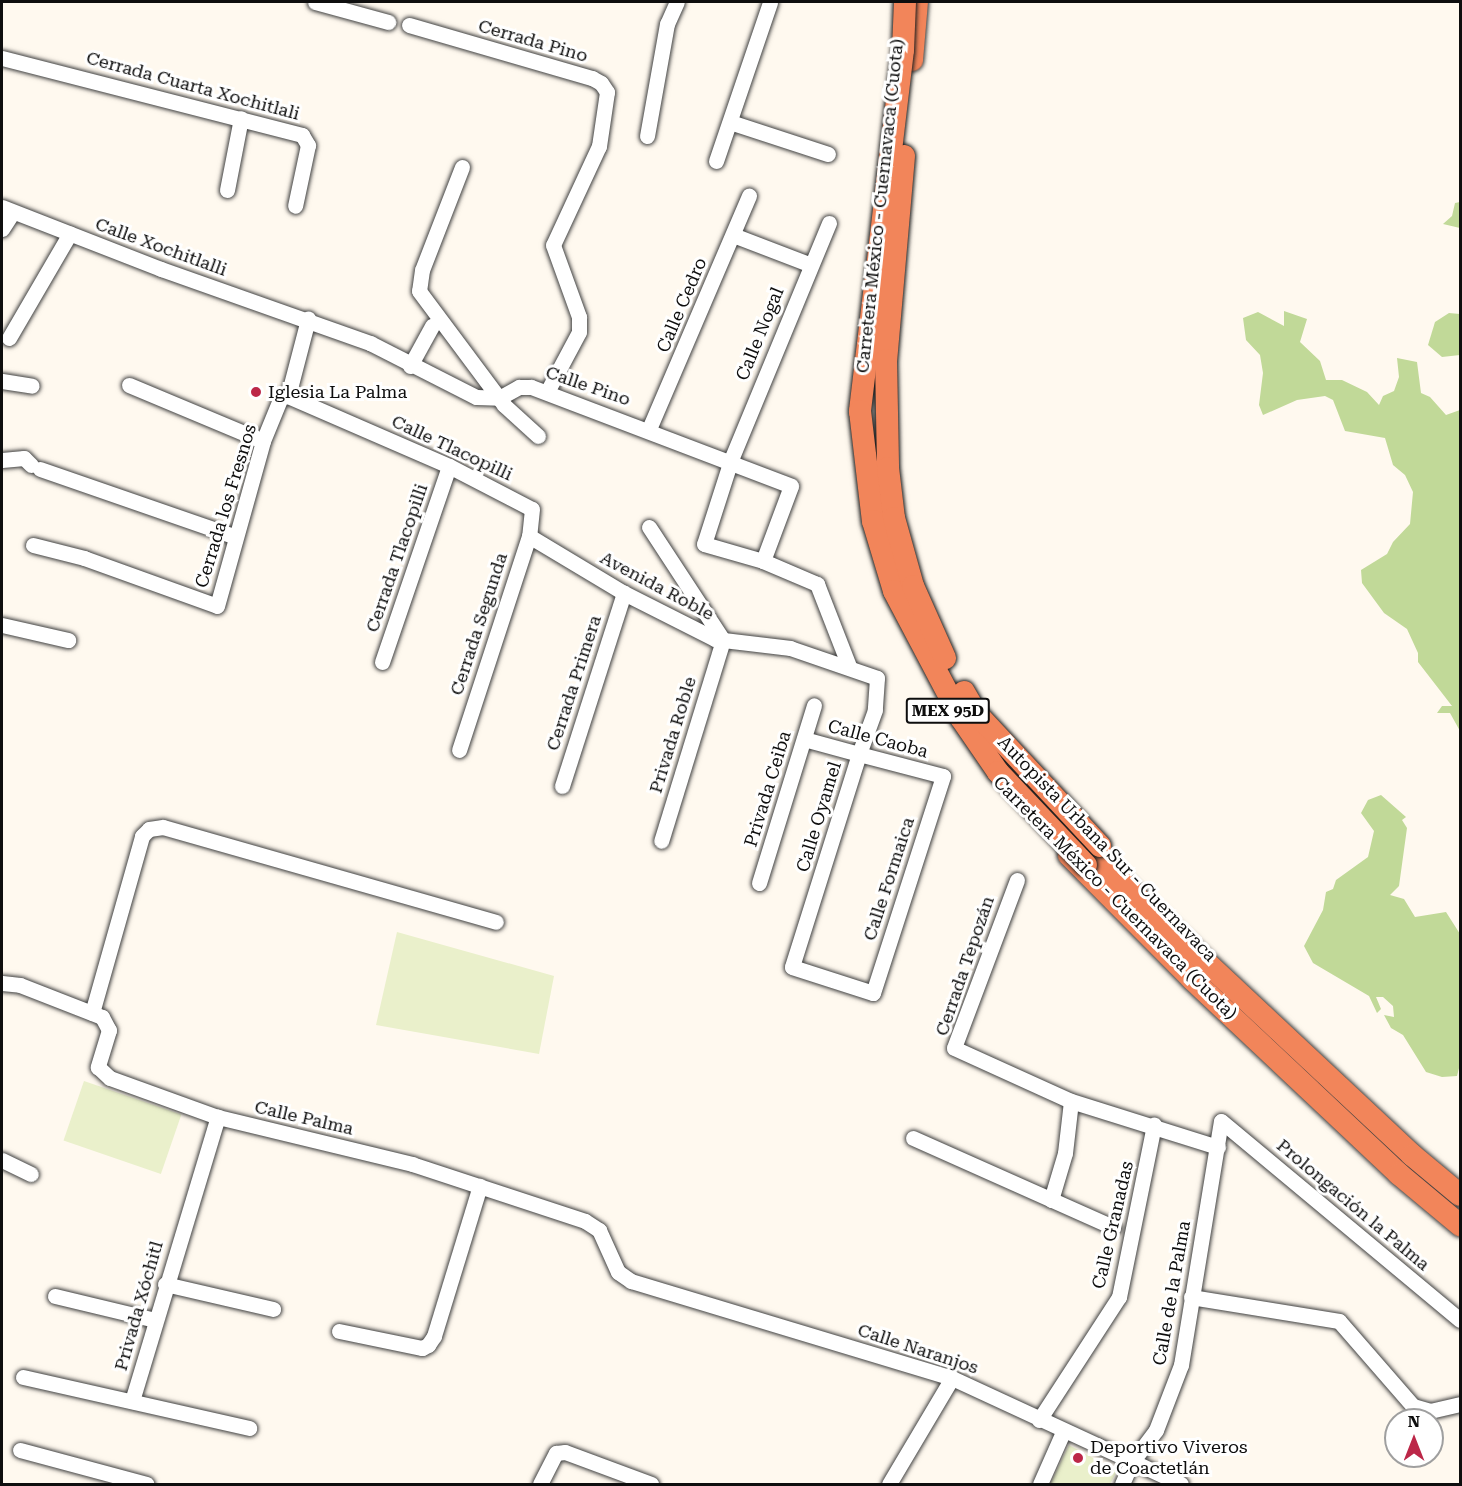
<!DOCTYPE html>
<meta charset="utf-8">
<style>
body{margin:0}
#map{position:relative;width:1462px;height:1486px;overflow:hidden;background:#fff9ef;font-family:"Roboto Serif",serif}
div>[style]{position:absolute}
.forest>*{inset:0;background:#c1d998}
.pitch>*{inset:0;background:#eaf0cb;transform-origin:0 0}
.roads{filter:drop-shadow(0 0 2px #414141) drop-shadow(0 0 2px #414141)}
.minor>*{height:15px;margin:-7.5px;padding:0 7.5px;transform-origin:7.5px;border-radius:7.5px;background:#fff}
.highway>*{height:22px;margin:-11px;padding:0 11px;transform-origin:11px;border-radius:11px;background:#f2855a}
.bridges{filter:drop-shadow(0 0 2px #1f1f1f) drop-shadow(0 0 2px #1f1f1f)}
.highway-bridge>*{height:22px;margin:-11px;padding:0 11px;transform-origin:11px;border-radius:11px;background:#f2855a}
.dots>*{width:16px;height:16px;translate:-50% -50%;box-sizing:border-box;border:3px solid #fff;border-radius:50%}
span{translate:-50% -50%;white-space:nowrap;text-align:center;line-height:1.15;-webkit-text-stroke:6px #fff;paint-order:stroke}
.shield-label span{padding:2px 4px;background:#fff;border:2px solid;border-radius:4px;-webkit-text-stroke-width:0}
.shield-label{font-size:16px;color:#0e0e0e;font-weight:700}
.street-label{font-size:18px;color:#0e0e0e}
.poi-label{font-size:18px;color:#0e0e0e}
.left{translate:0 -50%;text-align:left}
.frame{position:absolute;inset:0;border:3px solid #0e0e0e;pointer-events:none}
.north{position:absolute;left:1384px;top:1408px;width:60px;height:60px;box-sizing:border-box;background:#fff;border:2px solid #9f9f9f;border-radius:50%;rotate:0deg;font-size:16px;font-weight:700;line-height:24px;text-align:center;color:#0e0e0e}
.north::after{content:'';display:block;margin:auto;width:21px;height:27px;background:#bc2748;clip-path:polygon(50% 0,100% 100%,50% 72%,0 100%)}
</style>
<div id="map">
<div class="forest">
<i style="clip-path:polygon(1460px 202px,1460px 228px,1443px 224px,1452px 216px,1455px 203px)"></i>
<i style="clip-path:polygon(1284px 311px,1307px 319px,1300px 342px,1320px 361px,1326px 380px,1342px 380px,1367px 392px,1379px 405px,1383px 396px,1394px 391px,1399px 377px,1397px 358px,1417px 362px,1421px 393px,1430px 397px,1446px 415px,1460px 410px,1460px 731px,1450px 713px,1437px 713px,1442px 706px,1452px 706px,1418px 662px,1418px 653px,1407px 629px,1384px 613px,1362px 583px,1361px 570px,1387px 554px,1393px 542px,1410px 524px,1413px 492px,1405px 475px,1393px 465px,1385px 438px,1345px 431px,1333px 400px,1325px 396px,1297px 400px,1263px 415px,1259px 405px,1263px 373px,1260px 355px,1246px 340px,1243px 318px,1258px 312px,1284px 326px)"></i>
<i style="clip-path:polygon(1449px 313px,1460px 314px,1460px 355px,1442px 357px,1428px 345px,1435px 322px)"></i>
<i style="clip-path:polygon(1381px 795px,1406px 817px,1402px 820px,1407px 828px,1399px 886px,1390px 895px,1404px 899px,1415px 917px,1446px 912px,1460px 934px,1460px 1064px,1457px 1076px,1442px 1077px,1426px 1072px,1403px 1035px,1391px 1028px,1384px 1015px,1394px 1017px,1393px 1006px,1383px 997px,1376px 997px,1381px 1009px,1377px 1013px,1369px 996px,1313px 963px,1304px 946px,1323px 910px,1326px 892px,1333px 889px,1336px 880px,1368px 857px,1374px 831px,1361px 813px,1368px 800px)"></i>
</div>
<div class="pitch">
<i style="clip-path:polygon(397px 932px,554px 976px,539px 1054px,376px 1025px)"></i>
<i style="left:84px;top:1081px;width:103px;height:63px;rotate:19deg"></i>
<i style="clip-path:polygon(1069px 1445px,1117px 1471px,1110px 1484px,1050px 1484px)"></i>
</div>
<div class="roads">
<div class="minor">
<i style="left:315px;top:2px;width:76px;rotate:15.3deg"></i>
<i style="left:409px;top:25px;width:191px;rotate:16.2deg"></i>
<i style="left:592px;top:78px;width:10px;rotate:29deg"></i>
<i style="left:601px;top:83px;width:11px;rotate:56deg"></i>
<i style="left:607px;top:92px;width:55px;rotate:98.4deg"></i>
<i style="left:599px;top:146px;width:109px;rotate:114.9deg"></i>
<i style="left:553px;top:245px;width:77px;rotate:70.1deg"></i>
<i style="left:579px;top:317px;width:15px;rotate:90deg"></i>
<i style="left:579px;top:332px;width:68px;rotate:118.1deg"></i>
<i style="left:2px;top:58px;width:310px;rotate:14.4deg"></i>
<i style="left:302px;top:135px;width:12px;rotate:59deg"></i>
<i style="left:308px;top:145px;width:62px;rotate:102deg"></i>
<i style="left:730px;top:122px;width:103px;rotate:18.1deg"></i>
<i style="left:647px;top:136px;width:114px;rotate:-79.9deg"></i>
<i style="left:667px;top:24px;width:24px;rotate:-66deg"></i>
<i style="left:716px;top:161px;width:168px;rotate:-71.2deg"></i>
<i style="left:462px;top:167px;width:110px;rotate:111.2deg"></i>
<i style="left:422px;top:270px;width:21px;rotate:98deg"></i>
<i style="left:419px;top:291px;width:142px;rotate:53.3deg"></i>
<i style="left:504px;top:405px;width:46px;rotate:42.4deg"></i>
<i style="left:227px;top:190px;width:73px;rotate:-79deg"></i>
<i style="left:2px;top:207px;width:171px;rotate:21.3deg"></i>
<i style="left:161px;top:269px;width:222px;rotate:19.5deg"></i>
<i style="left:370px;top:343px;width:119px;rotate:27deg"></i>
<i style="left:476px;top:397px;width:23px;rotate:2deg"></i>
<i style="left:499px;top:398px;width:23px;rotate:-29deg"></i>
<i style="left:519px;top:387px;width:12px"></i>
<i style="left:531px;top:387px;width:278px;rotate:20.8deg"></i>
<i style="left:791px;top:486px;width:80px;rotate:110.5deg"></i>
<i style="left:829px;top:223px;width:256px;rotate:112.5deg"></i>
<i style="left:731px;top:460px;width:88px;rotate:107.8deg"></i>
<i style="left:704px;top:544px;width:61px;rotate:16.1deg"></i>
<i style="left:763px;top:561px;width:59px;rotate:23.1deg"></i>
<i style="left:817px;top:584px;width:88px;rotate:68.7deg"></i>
<i style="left:2px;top:229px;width:20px;rotate:-57deg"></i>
<i style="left:733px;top:235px;width:81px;rotate:20.9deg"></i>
<i style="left:9px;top:338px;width:121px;rotate:-59.8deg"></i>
<i style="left:410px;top:366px;width:46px;rotate:-61.2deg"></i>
<i style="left:2px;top:381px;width:30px;rotate:9deg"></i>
<i style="left:129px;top:385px;width:145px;rotate:22.7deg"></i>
<i style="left:288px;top:396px;width:176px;rotate:23.5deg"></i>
<i style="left:449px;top:466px;width:93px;rotate:27.4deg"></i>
<i style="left:532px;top:509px;width:27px;rotate:96deg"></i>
<i style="left:529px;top:536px;width:225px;rotate:108.1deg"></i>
<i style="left:649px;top:429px;width:254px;rotate:-66.8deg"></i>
<i style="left:2px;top:460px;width:22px;rotate:-5deg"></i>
<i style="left:24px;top:458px;width:10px;rotate:45deg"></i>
<i style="left:40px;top:469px;width:205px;rotate:19.1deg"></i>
<i style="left:649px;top:527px;width:135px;rotate:56.8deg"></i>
<i style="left:723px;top:640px;width:210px;rotate:107.1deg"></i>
<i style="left:529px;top:536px;width:111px;rotate:31deg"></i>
<i style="left:624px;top:593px;width:102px;rotate:26.8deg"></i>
<i style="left:715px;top:639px;width:76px;rotate:6.8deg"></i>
<i style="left:790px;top:648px;width:92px;rotate:19deg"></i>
<i style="left:877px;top:678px;width:32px;rotate:94deg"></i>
<i style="left:875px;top:710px;width:47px;rotate:110deg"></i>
<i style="left:859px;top:754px;width:223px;rotate:107.5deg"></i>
<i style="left:792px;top:967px;width:85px;rotate:17.8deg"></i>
<i style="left:873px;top:993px;width:228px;rotate:-72.1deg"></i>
<i style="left:943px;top:776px;width:87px;rotate:-165.3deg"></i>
<i style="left:859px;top:754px;width:57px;rotate:-164.7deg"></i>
<i style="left:33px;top:545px;width:53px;rotate:14.3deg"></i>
<i style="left:84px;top:558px;width:141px;rotate:19.8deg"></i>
<i style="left:217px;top:606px;width:171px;rotate:-74.4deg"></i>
<i style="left:263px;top:441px;width:48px;rotate:-67.8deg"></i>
<i style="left:281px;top:397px;width:7px;rotate:-8deg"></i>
<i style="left:288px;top:396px;width:80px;rotate:-75.4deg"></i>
<i style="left:2px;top:625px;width:68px;rotate:12.8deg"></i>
<i style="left:382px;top:662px;width:207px;rotate:-71.1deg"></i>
<i style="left:562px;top:786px;width:203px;rotate:-72.2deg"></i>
<i style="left:1017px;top:880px;width:179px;rotate:110.6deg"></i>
<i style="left:954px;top:1048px;width:128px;rotate:24.4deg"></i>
<i style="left:1071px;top:1101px;width:154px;rotate:17.4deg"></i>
<i style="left:759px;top:883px;width:186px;rotate:-72.8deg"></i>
<i style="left:2px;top:983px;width:18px;rotate:6deg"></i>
<i style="left:20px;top:985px;width:88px;rotate:21.3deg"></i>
<i style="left:102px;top:1017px;width:15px;rotate:62deg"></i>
<i style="left:109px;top:1030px;width:39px;rotate:107deg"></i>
<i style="left:98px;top:1067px;width:16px;rotate:43deg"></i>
<i style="left:110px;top:1078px;width:115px;rotate:19.9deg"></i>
<i style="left:218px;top:1117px;width:200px;rotate:13.6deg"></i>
<i style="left:412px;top:1164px;width:182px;rotate:18.2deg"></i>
<i style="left:585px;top:1221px;width:17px;rotate:33deg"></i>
<i style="left:599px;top:1230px;width:46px;rotate:65.7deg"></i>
<i style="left:618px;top:1272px;width:16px;rotate:35deg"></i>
<i style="left:631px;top:1281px;width:335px;rotate:16.8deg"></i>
<i style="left:952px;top:1378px;width:252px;rotate:24.8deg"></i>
<i style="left:92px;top:1013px;width:184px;rotate:-74.2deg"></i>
<i style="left:142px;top:836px;width:10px;rotate:-45deg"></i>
<i style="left:149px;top:829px;width:14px;rotate:-8deg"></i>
<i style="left:163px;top:827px;width:346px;rotate:15.9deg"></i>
<i style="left:1221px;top:1121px;width:311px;rotate:39.8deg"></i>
<i style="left:913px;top:1138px;width:219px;rotate:24deg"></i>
<i style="left:2px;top:1160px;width:32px;rotate:26deg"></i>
<i style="left:1051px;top:1200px;width:49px;rotate:-73.4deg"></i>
<i style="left:1065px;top:1153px;width:52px;rotate:-83.4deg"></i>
<i style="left:165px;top:1284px;width:111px;rotate:13deg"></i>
<i style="left:55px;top:1296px;width:103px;rotate:13.5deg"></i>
<i style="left:1191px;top:1297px;width:150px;rotate:9.2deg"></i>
<i style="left:1339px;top:1321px;width:113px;rotate:49deg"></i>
<i style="left:1413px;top:1406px;width:18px;rotate:16deg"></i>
<i style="left:1430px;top:1411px;width:31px;rotate:-13deg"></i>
<i style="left:339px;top:1331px;width:85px;rotate:11.6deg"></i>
<i style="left:422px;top:1348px;width:7px;rotate:-27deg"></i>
<i style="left:428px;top:1345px;width:11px;rotate:-56deg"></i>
<i style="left:434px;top:1336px;width:157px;rotate:-73deg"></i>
<i style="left:23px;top:1377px;width:232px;rotate:12.7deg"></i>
<i style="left:132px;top:1401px;width:297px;rotate:-73.2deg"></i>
<i style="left:1039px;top:1420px;width:147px;rotate:-57deg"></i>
<i style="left:1119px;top:1297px;width:176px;rotate:-78.5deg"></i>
<i style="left:20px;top:1450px;width:131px;rotate:15deg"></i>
<i style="left:540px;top:1484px;width:35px;rotate:-63deg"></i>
<i style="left:556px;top:1453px;width:9px;rotate:-6deg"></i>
<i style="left:565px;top:1452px;width:92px;rotate:20.4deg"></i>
<i style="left:889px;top:1484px;width:123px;rotate:-59.3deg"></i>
<i style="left:1040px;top:1484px;width:57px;rotate:-66.1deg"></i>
<i style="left:1122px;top:1484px;width:24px;rotate:-66deg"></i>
<i style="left:1132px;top:1462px;width:40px;rotate:-53deg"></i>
<i style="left:1156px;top:1430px;width:70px;rotate:-69deg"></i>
<i style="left:1181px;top:1365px;width:247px;rotate:-80.7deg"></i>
</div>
<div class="highway">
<i style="left:912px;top:60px;width:58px;rotate:-85.1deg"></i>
<i style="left:992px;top:742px;width:54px;rotate:53.3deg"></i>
<i style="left:1024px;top:785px;width:172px;rotate:44.8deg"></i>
<i style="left:1146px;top:906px;width:364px;rotate:43.1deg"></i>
<i style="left:1412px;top:1155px;width:62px;rotate:39.8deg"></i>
<i style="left:1069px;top:855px;width:175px;rotate:45.2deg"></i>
<i style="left:1192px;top:979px;width:284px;rotate:43.3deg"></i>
<i style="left:1399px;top:1174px;width:80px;rotate:39.9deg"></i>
</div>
</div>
<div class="bridges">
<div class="highway-bridge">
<i style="left:905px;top:2px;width:48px;rotate:92.4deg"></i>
<i style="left:903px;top:50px;width:364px;rotate:96.8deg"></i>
<i style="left:860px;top:411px;width:111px;rotate:83.3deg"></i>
<i style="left:873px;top:521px;width:73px;rotate:73.3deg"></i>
<i style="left:894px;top:591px;width:144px;rotate:62.2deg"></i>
<i style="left:961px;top:718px;width:65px;rotate:55.6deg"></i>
<i style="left:998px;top:772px;width:128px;rotate:46.6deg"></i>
<i style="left:904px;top:156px;width:205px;rotate:95deg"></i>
<i style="left:886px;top:360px;width:108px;rotate:88.9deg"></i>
<i style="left:888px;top:468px;width:50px;rotate:83.2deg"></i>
<i style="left:894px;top:518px;width:71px;rotate:74.4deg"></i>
<i style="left:913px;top:586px;width:79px;rotate:66deg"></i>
<i style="left:964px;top:692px;width:24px;rotate:60deg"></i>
<i style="left:976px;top:713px;width:182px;rotate:47deg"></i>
</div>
</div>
<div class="dots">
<i style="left:256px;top:392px;background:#bc2748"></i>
<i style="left:1078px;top:1458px;background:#bc2748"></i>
</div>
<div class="shield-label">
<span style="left:948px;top:711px">MEX 95D</span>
</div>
<div class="street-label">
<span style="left:533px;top:41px;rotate:16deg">Cerrada Pino</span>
<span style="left:193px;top:86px;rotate:15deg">Cerrada Cuarta Xochitlali</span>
<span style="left:880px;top:206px;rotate:-84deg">Carretera México - Cuernavaca (Cuota)</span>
<span style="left:161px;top:247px;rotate:20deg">Calle Xochitlalli</span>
<span style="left:682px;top:305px;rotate:-67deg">Calle Cedro</span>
<span style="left:760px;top:334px;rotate:-68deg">Calle Nogal</span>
<span style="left:588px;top:386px;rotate:19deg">Calle Pino</span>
<span style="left:452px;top:448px;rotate:25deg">Calle Tlacopilli</span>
<span style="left:226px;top:506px;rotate:-73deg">Cerrada los Fresnos</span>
<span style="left:397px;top:558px;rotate:-71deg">Cerrada Tlacopilli</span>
<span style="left:657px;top:586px;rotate:28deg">Avenida Roble</span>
<span style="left:479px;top:624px;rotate:-72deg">Cerrada Segunda</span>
<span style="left:574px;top:683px;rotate:-72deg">Cerrada Primera</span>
<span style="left:673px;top:735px;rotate:-73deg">Privada Roble</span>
<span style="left:878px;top:739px;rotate:15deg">Calle Caoba</span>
<span style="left:768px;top:789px;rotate:-73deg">Privada Ceiba</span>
<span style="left:819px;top:817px;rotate:-73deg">Calle Oyamel</span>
<span style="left:1107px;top:849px;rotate:46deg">Autopista Urbana Sur - Cuernavaca</span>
<span style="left:889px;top:879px;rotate:-72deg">Calle Formaica</span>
<span style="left:1115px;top:898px;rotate:45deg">Carretera México - Cuernavaca (Cuota)</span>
<span style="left:965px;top:966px;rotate:-71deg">Cerrada Tepozán</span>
<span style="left:304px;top:1118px;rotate:13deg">Calle Palma</span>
<span style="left:1353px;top:1205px;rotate:40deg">Prolongación la Palma</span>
<span style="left:1113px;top:1225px;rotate:-77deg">Calle Granadas</span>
<span style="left:1172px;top:1293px;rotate:-80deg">Calle de la Palma</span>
<span style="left:139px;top:1306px;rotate:-74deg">Privada Xóchitl</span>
<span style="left:918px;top:1349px;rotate:18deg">Calle Naranjos</span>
</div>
<div class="poi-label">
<span class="left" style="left:268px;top:392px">Iglesia La Palma</span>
<span class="left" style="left:1090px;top:1458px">Deportivo Viveros<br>de Coactetlán</span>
</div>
<div class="frame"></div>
<div class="north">N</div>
</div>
